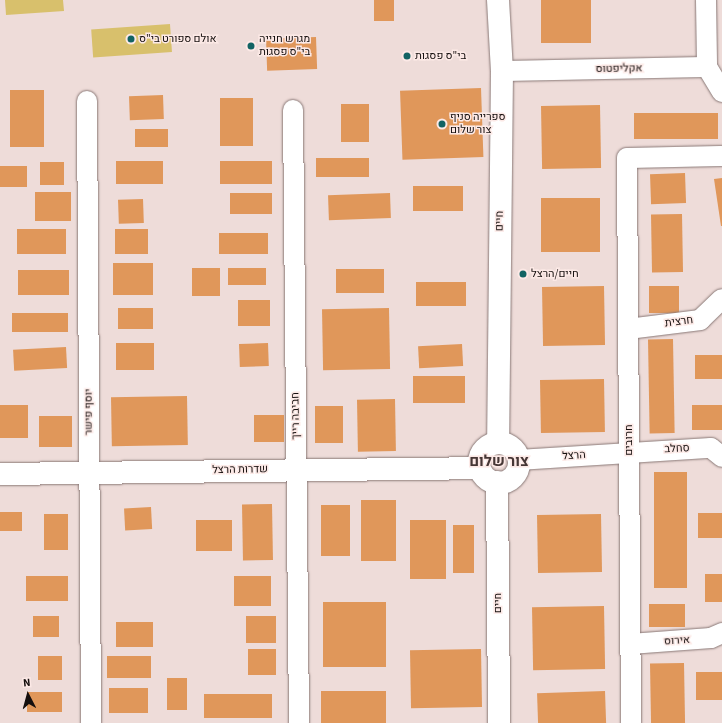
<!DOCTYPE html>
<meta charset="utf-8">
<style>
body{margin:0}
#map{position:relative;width:722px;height:723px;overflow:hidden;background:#eedcd9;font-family:"Source Sans 3",Heebo,sans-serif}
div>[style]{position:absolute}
.green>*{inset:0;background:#d8c06c;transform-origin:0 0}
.building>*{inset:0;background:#e0975a;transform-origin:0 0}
.roads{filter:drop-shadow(0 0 1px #897876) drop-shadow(0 0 1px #897876)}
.minor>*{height:20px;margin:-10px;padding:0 10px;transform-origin:10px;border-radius:10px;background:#fff}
.tertiary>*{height:22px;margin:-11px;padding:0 11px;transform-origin:11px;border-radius:11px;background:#fff}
.tertiary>.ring{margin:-11px;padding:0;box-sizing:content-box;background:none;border:22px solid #fff;border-radius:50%}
.dots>*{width:11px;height:11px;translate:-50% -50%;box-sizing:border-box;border:2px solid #fce9e6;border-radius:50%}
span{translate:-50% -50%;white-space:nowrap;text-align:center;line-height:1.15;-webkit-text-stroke:3px #fce9e6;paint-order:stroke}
.poi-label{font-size:11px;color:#150f0e}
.left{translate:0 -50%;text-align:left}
.street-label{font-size:11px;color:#150f0e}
.district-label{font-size:15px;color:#463736;font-weight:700}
.north{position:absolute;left:8px;top:675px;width:40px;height:40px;-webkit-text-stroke:3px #fce9e6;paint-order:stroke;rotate:354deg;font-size:11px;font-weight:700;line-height:16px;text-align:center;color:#150f0e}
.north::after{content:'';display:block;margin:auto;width:14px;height:18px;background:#150f0e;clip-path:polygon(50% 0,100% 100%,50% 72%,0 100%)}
</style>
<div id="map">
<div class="green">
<i style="clip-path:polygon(5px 0,63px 0,64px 11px,6px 15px)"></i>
<i style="left:170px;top:24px;width:28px;height:79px;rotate:86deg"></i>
</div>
<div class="building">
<i style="left:374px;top:0;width:20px;height:21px"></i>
<i style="left:541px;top:0;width:50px;height:43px"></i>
<i style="left:316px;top:37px;width:32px;height:50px;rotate:88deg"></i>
<i style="left:481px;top:88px;width:69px;height:81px;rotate:88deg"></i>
<i style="left:10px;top:90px;width:34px;height:57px"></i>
<i style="left:163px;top:95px;width:24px;height:34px;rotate:88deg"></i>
<i style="left:220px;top:98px;width:33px;height:48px"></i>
<i style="left:341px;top:104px;width:28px;height:38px"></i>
<i style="left:600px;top:105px;width:63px;height:59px;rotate:89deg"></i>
<i style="left:718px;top:113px;width:26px;height:84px;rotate:90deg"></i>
<i style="left:135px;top:129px;width:33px;height:18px"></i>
<i style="left:316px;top:158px;width:53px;height:19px"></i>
<i style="left:116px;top:161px;width:47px;height:23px"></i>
<i style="left:272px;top:161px;width:23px;height:52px;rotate:90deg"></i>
<i style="left:40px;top:162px;width:24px;height:23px"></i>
<i style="left:0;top:166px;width:27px;height:21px"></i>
<i style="left:685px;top:173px;width:30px;height:35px;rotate:88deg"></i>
<i style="clip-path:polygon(722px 178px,722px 226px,721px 226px,714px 179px)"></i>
<i style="left:463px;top:186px;width:25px;height:50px;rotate:90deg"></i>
<i style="left:71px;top:192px;width:29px;height:36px;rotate:90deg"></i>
<i style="left:272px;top:193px;width:21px;height:42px;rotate:90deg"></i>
<i style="left:390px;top:193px;width:25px;height:62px;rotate:88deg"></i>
<i style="left:600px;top:198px;width:54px;height:59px;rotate:90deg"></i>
<i style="left:143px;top:199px;width:24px;height:25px;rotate:88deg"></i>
<i style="left:682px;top:214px;width:58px;height:31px;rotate:89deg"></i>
<i style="left:66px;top:229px;width:25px;height:49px;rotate:90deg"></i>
<i style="left:115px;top:229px;width:33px;height:25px"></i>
<i style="left:219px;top:233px;width:49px;height:21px"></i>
<i style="left:153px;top:263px;width:32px;height:40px;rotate:90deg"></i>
<i style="left:192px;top:268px;width:28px;height:28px"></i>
<i style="left:266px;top:268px;width:17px;height:38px;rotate:90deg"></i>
<i style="left:384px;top:269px;width:24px;height:48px;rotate:90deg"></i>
<i style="left:18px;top:270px;width:51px;height:25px"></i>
<i style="left:466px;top:282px;width:24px;height:50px;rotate:90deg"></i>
<i style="left:604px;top:286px;width:59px;height:62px;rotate:89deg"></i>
<i style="left:649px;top:286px;width:30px;height:27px"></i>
<i style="left:238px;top:300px;width:32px;height:26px"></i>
<i style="left:118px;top:308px;width:35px;height:21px"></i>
<i style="left:389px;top:308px;width:61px;height:67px;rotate:89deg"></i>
<i style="left:68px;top:313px;width:19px;height:56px;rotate:90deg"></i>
<i style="left:673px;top:339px;width:94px;height:25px;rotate:89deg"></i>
<i style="left:154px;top:343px;width:27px;height:38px;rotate:90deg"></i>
<i style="left:268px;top:343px;width:23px;height:29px;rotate:88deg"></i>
<i style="left:462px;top:344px;width:22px;height:44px;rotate:87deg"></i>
<i style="left:66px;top:347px;width:21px;height:53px;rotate:87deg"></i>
<i style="left:695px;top:355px;width:27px;height:24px"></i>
<i style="left:465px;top:376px;width:27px;height:52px;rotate:90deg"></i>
<i style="left:604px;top:379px;width:53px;height:64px;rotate:89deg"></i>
<i style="left:187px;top:396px;width:49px;height:76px;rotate:89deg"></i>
<i style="left:395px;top:399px;width:52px;height:38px;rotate:89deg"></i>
<i style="left:28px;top:405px;width:33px;height:28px;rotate:90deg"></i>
<i style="left:722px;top:405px;width:25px;height:30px;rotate:90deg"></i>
<i style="left:315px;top:406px;width:28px;height:37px"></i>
<i style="left:284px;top:415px;width:27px;height:30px;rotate:90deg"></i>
<i style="left:39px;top:416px;width:33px;height:31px"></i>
<i style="left:687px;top:472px;width:116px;height:33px;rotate:90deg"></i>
<i style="left:361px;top:500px;width:35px;height:61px"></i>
<i style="left:272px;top:504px;width:56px;height:30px;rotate:89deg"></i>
<i style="left:321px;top:505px;width:29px;height:51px"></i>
<i style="left:151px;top:507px;width:22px;height:27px;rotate:87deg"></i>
<i style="left:22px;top:512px;width:19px;height:22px;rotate:90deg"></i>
<i style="left:698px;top:513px;width:24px;height:25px"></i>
<i style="left:44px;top:514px;width:24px;height:36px"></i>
<i style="left:601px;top:514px;width:58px;height:64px;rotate:89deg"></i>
<i style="left:196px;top:520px;width:36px;height:31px"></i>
<i style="left:410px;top:520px;width:36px;height:59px"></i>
<i style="left:453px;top:525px;width:21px;height:48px"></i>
<i style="left:705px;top:574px;width:17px;height:28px"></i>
<i style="left:26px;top:576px;width:42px;height:25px"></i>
<i style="left:271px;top:576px;width:30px;height:37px;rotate:90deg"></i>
<i style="left:386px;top:602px;width:65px;height:63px;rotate:90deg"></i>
<i style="left:649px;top:604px;width:36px;height:23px"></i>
<i style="left:604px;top:606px;width:63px;height:72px;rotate:89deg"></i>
<i style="left:33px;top:616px;width:26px;height:21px"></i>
<i style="left:246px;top:616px;width:30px;height:27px"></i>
<i style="left:116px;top:622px;width:37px;height:25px"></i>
<i style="left:276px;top:649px;width:26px;height:28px;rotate:90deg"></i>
<i style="left:481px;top:649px;width:58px;height:71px;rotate:89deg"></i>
<i style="left:38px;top:656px;width:24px;height:24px"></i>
<i style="left:107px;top:656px;width:44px;height:22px"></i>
<i style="left:684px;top:663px;width:60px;height:34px;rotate:89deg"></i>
<i style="left:696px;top:672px;width:26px;height:28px"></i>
<i style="left:167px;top:678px;width:20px;height:32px"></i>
<i style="left:148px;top:688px;width:25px;height:39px;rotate:90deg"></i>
<i style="left:321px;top:691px;width:65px;height:32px"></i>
<i style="left:605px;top:691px;width:32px;height:68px;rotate:88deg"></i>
<i style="left:62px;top:692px;width:20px;height:35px;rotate:90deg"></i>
<i style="left:272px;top:694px;width:24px;height:68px;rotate:90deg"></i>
</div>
<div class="roads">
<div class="minor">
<i style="left:706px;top:0;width:67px;rotate:89.1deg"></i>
<i style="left:707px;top:67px;width:29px;rotate:59deg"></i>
<i style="left:502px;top:71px;width:205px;rotate:-1.1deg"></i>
<i style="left:87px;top:101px;width:622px;rotate:89.63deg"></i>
<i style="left:293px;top:110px;width:613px;rotate:89.44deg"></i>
<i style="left:628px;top:329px;width:73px;rotate:-7.1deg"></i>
<i style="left:700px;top:320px;width:30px;rotate:-44deg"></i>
<i style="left:518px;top:460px;width:193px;rotate:-3.6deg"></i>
<i style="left:711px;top:448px;width:14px;rotate:39deg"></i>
<i style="left:630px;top:644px;width:81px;rotate:-4.2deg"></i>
<i style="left:711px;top:638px;width:12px;rotate:-24deg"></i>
<i style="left:631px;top:723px;width:565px;rotate:-90.41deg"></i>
<i style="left:627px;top:158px;width:95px;rotate:-1.2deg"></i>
</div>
<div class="tertiary">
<i style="left:498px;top:0;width:71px;rotate:86.8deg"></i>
<i style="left:502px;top:71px;width:372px;rotate:90.6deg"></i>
<i class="ring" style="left:479px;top:443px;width:18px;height:18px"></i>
<i style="left:0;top:474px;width:479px;rotate:-0.7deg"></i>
<i style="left:497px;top:482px;width:241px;rotate:89.5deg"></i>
</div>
</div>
<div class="dots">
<i style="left:131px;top:39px;background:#126363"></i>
<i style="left:251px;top:46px;background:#126363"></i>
<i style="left:407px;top:56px;background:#126363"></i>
<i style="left:442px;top:124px;background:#126363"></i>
<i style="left:523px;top:274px;background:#126363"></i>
</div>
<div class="poi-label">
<span class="left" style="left:139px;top:39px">אולם ספורט בי"ס</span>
<span class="left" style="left:259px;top:46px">מגרש חנייה<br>בי"ס פסגות</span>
<span class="left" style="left:415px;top:56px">בי"ס פסגות</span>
<span class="left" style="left:450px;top:124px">ספרייה סניף<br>צור שלום</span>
<span class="left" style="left:531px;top:274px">חיים/הרצל</span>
</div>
<div class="street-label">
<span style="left:619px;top:69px;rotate:-1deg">אקליפטוס</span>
<span style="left:500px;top:221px;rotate:-89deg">חיים</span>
<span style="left:679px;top:322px;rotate:-7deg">חרצית</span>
<span style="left:89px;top:412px;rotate:-90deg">יוסף פישר</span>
<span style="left:296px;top:416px;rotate:-91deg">חביבה רייך</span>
<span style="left:629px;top:440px;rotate:-90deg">חרובים</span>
<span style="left:677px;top:449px;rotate:-3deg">סחלב</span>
<span style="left:574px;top:456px;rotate:-4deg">הרצל</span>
<span style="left:240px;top:470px;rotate:-1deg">שדרות הרצל</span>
<span style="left:498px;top:603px;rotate:-90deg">חיים</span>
<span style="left:677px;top:641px;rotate:-4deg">אירוס</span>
</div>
<div class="district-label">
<span style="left:499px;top:462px">צור שלום</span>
</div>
<div class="north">N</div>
</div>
